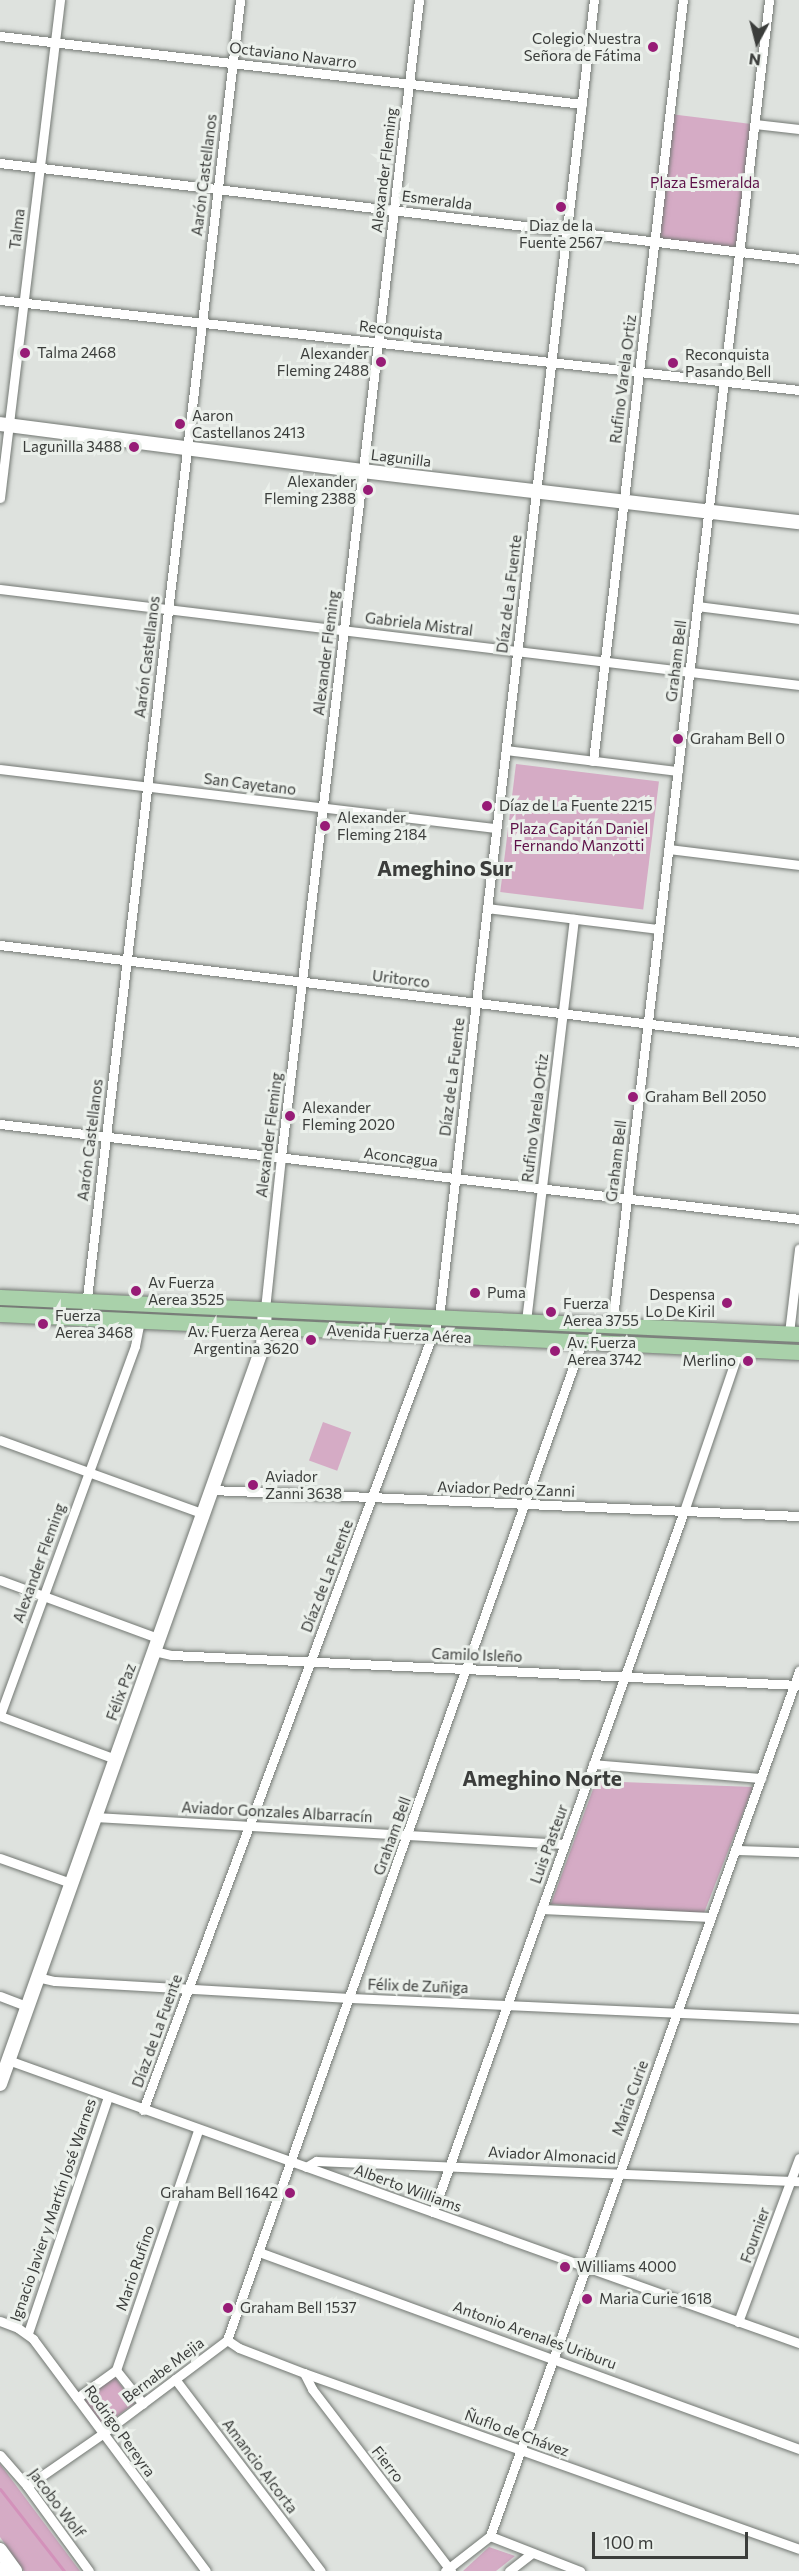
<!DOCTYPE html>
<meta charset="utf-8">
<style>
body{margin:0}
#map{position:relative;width:799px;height:2571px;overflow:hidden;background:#dee2de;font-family:Commissioner,sans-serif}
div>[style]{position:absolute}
.green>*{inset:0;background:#d5abc5;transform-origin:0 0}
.stream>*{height:3px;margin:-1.5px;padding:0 1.5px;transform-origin:1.5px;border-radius:1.5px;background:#d391ba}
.roads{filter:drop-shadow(0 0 2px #737873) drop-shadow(0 0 2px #737873)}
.minor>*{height:9px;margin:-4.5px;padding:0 4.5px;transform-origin:4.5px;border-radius:4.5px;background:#fff}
.secondary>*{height:14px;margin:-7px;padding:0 7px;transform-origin:7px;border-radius:7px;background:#fff}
.primary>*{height:15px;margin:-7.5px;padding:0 7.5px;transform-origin:7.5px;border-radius:7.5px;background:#a9d1aa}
.dots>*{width:16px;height:16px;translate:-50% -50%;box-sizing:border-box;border:3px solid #ebf0eb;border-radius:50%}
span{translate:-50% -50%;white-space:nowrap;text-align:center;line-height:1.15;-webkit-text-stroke:6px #ebf0eb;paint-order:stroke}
.poi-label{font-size:15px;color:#3b3d3b}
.right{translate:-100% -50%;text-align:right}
.left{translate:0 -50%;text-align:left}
.street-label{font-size:15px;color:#3b3d3b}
.park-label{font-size:15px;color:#5d1048}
.district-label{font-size:21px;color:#3b3d3b;font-weight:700}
.north{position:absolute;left:727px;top:12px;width:60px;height:60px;-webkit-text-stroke:4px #ebf0eb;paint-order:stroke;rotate:187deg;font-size:16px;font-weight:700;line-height:24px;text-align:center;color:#3b3d3b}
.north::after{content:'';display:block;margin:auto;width:21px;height:27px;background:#3b3d3b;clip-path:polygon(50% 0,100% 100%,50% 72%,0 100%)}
.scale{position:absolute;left:592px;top:2532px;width:156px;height:27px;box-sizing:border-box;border:3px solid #3b3d3b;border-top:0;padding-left:8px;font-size:18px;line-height:21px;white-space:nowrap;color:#3b3d3b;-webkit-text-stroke:4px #ebf0eb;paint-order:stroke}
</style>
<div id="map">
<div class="green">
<i style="left:670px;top:114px;width:86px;height:129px;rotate:7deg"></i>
<i style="left:516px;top:764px;width:144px;height:129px;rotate:7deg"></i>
<i style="left:323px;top:1422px;width:30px;height:41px;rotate:20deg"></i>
<i style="clip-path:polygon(596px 1781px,753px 1787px,704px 1913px,551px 1904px)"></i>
<i style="left:114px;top:2376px;width:34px;height:39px;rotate:53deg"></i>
<i style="clip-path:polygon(0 2464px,80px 2571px,24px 2571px,0 2537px)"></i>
<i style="clip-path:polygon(489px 2547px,515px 2556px,496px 2571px,463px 2571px)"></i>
</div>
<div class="stream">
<i style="left:0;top:2489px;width:104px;rotate:52deg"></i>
</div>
<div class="roads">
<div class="minor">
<i style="left:0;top:36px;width:586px;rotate:6.66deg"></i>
<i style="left:755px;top:124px;width:44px;rotate:6.5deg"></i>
<i style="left:0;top:163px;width:805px;rotate:6.85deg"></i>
<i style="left:0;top:300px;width:804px;rotate:6.43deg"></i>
<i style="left:0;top:498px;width:502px;rotate:-83.13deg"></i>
<i style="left:0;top:589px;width:805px;rotate:6.85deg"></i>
<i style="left:697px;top:606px;width:103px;rotate:7.3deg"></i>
<i style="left:506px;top:750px;width:173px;rotate:7deg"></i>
<i style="left:593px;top:761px;width:766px;rotate:-83.26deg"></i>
<i style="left:0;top:769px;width:499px;rotate:6.8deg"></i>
<i style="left:669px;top:849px;width:131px;rotate:7deg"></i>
<i style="left:487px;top:908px;width:173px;rotate:7deg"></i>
<i style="left:0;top:945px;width:805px;rotate:6.92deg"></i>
<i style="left:0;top:1124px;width:805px;rotate:6.78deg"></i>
<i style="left:86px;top:1306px;width:1315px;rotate:-83.27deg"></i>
<i style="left:265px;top:1309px;width:153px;rotate:-84deg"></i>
<i style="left:281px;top:1157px;width:1165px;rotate:-83.2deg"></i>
<i style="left:526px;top:1321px;width:405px;rotate:-83.2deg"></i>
<i style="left:612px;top:1325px;width:1334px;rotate:-83.24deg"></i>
<i style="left:789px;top:1333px;width:85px;rotate:-83.2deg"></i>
<i style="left:0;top:1440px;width:217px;rotate:19.9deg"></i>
<i style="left:212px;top:1490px;width:588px;rotate:2.54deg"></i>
<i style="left:0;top:1580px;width:168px;rotate:20.2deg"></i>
<i style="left:154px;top:1651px;width:18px;rotate:13deg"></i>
<i style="left:172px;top:1655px;width:628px;rotate:2.74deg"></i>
<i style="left:0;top:1715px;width:393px;rotate:-69.9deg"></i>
<i style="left:135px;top:1346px;width:26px;rotate:-79deg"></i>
<i style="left:0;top:1716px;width:123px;rotate:20.5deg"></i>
<i style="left:593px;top:1764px;width:169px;rotate:4.8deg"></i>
<i style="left:95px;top:1817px;width:470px;rotate:3.3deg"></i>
<i style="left:735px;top:1850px;width:64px;rotate:1.8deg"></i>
<i style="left:0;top:1858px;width:75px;rotate:19.4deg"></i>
<i style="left:541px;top:1909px;width:170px;rotate:2.7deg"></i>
<i style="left:37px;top:1977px;width:18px;rotate:13deg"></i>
<i style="left:55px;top:1981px;width:295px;rotate:3.3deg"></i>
<i style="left:350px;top:1998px;width:449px;rotate:2.6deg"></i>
<i style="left:0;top:1996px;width:28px;rotate:21deg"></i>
<i style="left:8px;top:2060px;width:840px;rotate:19.69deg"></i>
<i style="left:143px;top:2110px;width:846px;rotate:-69.53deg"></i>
<i style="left:439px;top:1317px;width:1326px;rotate:-83.29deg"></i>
<i style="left:306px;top:2167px;width:12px;rotate:-31deg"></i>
<i style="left:316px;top:2161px;width:483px;rotate:2.4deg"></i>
<i style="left:433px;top:2212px;width:745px;rotate:-70.3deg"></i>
<i style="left:684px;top:1511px;width:171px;rotate:-71.2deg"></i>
<i style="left:259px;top:2252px;width:575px;rotate:20.04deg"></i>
<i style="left:0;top:2321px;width:19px;rotate:21deg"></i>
<i style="left:18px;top:2328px;width:19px;rotate:36deg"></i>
<i style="left:33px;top:2339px;width:289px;rotate:53.3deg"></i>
<i style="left:738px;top:2322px;width:175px;rotate:-69.6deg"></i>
<i style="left:28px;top:2333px;width:250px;rotate:-71.3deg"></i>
<i style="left:227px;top:2340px;width:14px;rotate:34deg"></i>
<i style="left:239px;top:2348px;width:70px;rotate:21deg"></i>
<i style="left:304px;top:2373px;width:525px;rotate:19.57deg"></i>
<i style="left:116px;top:2370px;width:43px;rotate:51.5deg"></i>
<i style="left:304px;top:2373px;width:18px;rotate:63deg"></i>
<i style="left:312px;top:2389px;width:229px;rotate:52.6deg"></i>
<i style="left:175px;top:2379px;width:241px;rotate:52.8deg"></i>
<i style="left:77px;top:2398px;width:48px;rotate:-35.7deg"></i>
<i style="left:116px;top:2370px;width:254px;rotate:-71.1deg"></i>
<i style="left:0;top:2455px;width:41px;rotate:48.9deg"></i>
<i style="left:27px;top:2486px;width:105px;rotate:53.9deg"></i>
<i style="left:27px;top:2486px;width:91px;rotate:-34.7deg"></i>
<i style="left:102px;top:2434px;width:156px;rotate:-36.9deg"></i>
<i style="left:227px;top:2340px;width:1059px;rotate:-70.42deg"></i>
<i style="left:490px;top:2536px;width:97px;rotate:21.3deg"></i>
<i style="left:445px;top:2571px;width:57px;rotate:-37.9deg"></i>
<i style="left:490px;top:2536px;width:919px;rotate:-70.34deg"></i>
<i style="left:509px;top:2571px;width:29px;rotate:-38deg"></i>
</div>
<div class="secondary">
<i style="left:0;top:424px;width:366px;rotate:7.4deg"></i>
<i style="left:363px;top:471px;width:439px;rotate:6.7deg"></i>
<i style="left:0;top:2084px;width:783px;rotate:-70.39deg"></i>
<i style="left:263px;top:1346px;width:37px;rotate:-87deg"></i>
<i style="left:0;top:2550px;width:26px;rotate:54deg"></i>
<i style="left:0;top:2569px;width:3px;rotate:45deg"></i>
</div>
<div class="primary">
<i style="left:0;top:1297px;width:800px;rotate:2.65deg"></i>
<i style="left:0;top:1314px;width:800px;rotate:2.72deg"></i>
</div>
</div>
<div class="dots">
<i style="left:653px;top:47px;background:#971c76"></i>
<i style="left:561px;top:207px;background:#971c76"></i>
<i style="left:25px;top:353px;background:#971c76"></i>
<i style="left:381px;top:362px;background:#971c76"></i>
<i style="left:673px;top:363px;background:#971c76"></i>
<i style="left:180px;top:424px;background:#971c76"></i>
<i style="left:134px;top:447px;background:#971c76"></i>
<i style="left:368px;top:490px;background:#971c76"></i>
<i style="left:678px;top:739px;background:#971c76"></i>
<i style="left:487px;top:806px;background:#971c76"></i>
<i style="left:325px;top:826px;background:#971c76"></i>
<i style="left:633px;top:1097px;background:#971c76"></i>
<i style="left:290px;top:1116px;background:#971c76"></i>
<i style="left:136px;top:1291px;background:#971c76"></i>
<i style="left:475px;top:1293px;background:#971c76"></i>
<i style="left:727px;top:1303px;background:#971c76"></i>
<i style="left:551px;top:1312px;background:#971c76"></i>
<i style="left:43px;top:1324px;background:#971c76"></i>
<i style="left:311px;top:1340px;background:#971c76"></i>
<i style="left:555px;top:1351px;background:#971c76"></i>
<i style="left:748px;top:1361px;background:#971c76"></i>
<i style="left:253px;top:1485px;background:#971c76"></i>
<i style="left:290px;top:2193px;background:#971c76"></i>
<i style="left:565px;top:2267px;background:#971c76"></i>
<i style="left:587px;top:2299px;background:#971c76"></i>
<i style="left:228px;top:2308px;background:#971c76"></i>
</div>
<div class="poi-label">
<span class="right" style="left:641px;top:47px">Colegio Nuestra<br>Señora de Fátima</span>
<span style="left:561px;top:234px">Diaz de la<br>Fuente 2567</span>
<span class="left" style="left:37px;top:353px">Talma 2468</span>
<span class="right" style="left:369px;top:362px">Alexander<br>Fleming 2488</span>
<span class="left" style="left:685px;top:363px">Reconquista<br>Pasando Bell</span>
<span class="left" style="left:192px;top:424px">Aaron<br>Castellanos 2413</span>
<span class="right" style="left:122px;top:447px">Lagunilla 3488</span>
<span class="right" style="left:356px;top:490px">Alexander<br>Fleming 2388</span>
<span class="left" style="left:690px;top:739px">Graham Bell 0</span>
<span class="left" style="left:499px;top:806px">Díaz de La Fuente 2215</span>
<span class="left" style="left:337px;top:826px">Alexander<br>Fleming 2184</span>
<span class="left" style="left:645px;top:1097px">Graham Bell 2050</span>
<span class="left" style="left:302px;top:1116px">Alexander<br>Fleming 2020</span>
<span class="left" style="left:148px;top:1291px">Av Fuerza<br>Aerea 3525</span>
<span class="left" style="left:487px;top:1293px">Puma</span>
<span class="right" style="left:715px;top:1303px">Despensa<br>Lo De Kiril</span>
<span class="left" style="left:563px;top:1312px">Fuerza<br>Aerea 3755</span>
<span class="left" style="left:55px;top:1324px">Fuerza<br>Aerea 3468</span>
<span class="right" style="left:299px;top:1340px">Av. Fuerza Aerea<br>Argentina 3620</span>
<span class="left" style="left:567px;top:1351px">Av. Fuerza<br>Aerea 3742</span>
<span class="right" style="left:736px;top:1361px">Merlino</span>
<span class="left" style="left:265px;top:1485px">Aviador<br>Zanni 3638</span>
<span class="right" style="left:278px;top:2193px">Graham Bell 1642</span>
<span class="left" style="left:577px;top:2267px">Williams 4000</span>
<span class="left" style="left:599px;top:2299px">Maria Curie 1618</span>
<span class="left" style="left:240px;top:2308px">Graham Bell 1537</span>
</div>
<div class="street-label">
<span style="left:293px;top:55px;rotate:7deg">Octaviano Navarro</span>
<span style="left:384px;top:170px;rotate:-83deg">Alexander Fleming</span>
<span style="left:204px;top:175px;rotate:-83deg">Aarón Castellanos</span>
<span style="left:437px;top:200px;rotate:7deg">Esmeralda</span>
<span style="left:17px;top:229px;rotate:-83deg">Talma</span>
<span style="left:401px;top:330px;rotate:6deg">Reconquista</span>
<span style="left:623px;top:379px;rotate:-83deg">Rufino Varela Ortiz</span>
<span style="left:401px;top:458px;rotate:7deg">Lagunilla</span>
<span style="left:509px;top:594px;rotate:-83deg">Díaz de La Fuente</span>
<span style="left:419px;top:624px;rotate:7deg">Gabriela Mistral</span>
<span style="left:326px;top:653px;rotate:-83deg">Alexander Fleming</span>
<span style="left:147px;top:657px;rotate:-83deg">Aarón Castellanos</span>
<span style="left:676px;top:661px;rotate:-83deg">Graham Bell</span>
<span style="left:250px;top:784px;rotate:7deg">San Cayetano</span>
<span style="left:401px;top:979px;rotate:7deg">Uritorco</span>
<span style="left:452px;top:1077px;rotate:-83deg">Díaz de La Fuente</span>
<span style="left:535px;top:1118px;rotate:-83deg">Rufino Varela Ortiz</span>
<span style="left:269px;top:1135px;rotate:-83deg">Alexander Fleming</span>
<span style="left:90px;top:1140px;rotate:-83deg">Aarón Castellanos</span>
<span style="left:401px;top:1157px;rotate:7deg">Aconcagua</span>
<span style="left:616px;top:1161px;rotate:-83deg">Graham Bell</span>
<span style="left:399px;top:1334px;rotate:3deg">Avenida Fuerza Aérea</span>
<span style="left:506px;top:1489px;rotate:2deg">Aviador Pedro Zanni</span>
<span style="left:39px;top:1563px;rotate:-70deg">Alexander Fleming</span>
<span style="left:327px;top:1576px;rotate:-69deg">Díaz de La Fuente</span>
<span style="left:477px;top:1655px;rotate:2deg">Camilo Isleño</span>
<span style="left:121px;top:1692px;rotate:-70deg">Félix Paz</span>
<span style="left:277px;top:1812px;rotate:3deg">Aviador Gonzales Albarracín</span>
<span style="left:392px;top:1836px;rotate:-70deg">Graham Bell</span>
<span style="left:549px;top:1844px;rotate:-70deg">Luis Pasteur</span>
<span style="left:418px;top:1986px;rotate:2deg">Félix de Zuñiga</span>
<span style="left:157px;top:2031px;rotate:-70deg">Díaz de La Fuente</span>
<span style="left:630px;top:2098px;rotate:-70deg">Maria Curie</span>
<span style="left:552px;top:2155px;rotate:3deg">Aviador Almonacid</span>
<span style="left:408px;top:2188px;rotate:20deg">Alberto Williams</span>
<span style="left:53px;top:2210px;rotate:-71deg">Ignacio Javier y Martín José Warnes</span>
<span style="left:755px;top:2235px;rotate:-70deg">Fournier</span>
<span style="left:135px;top:2268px;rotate:-71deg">Mario Rufino</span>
<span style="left:535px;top:2335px;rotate:20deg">Antonio Arenales Uriburu</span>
<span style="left:163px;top:2370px;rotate:-37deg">Bernabe Mejia</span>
<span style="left:120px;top:2431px;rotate:54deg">Rodrigo Pereyra</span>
<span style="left:517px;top:2433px;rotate:20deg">Ñuflo de Chávez</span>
<span style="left:388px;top:2464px;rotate:52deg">Fierro</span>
<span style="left:260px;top:2466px;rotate:53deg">Amancio Alcorta</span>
<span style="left:57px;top:2503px;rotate:53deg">Jacobo Wolf</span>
</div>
<div class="park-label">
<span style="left:705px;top:183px">Plaza Esmeralda</span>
<span style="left:579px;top:837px">Plaza Capitán Daniel<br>Fernando Manzotti</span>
</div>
<div class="district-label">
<span style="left:445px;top:868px">Ameghino Sur</span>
<span style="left:542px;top:1778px">Ameghino Norte</span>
</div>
<div class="north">N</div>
<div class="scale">100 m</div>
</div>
